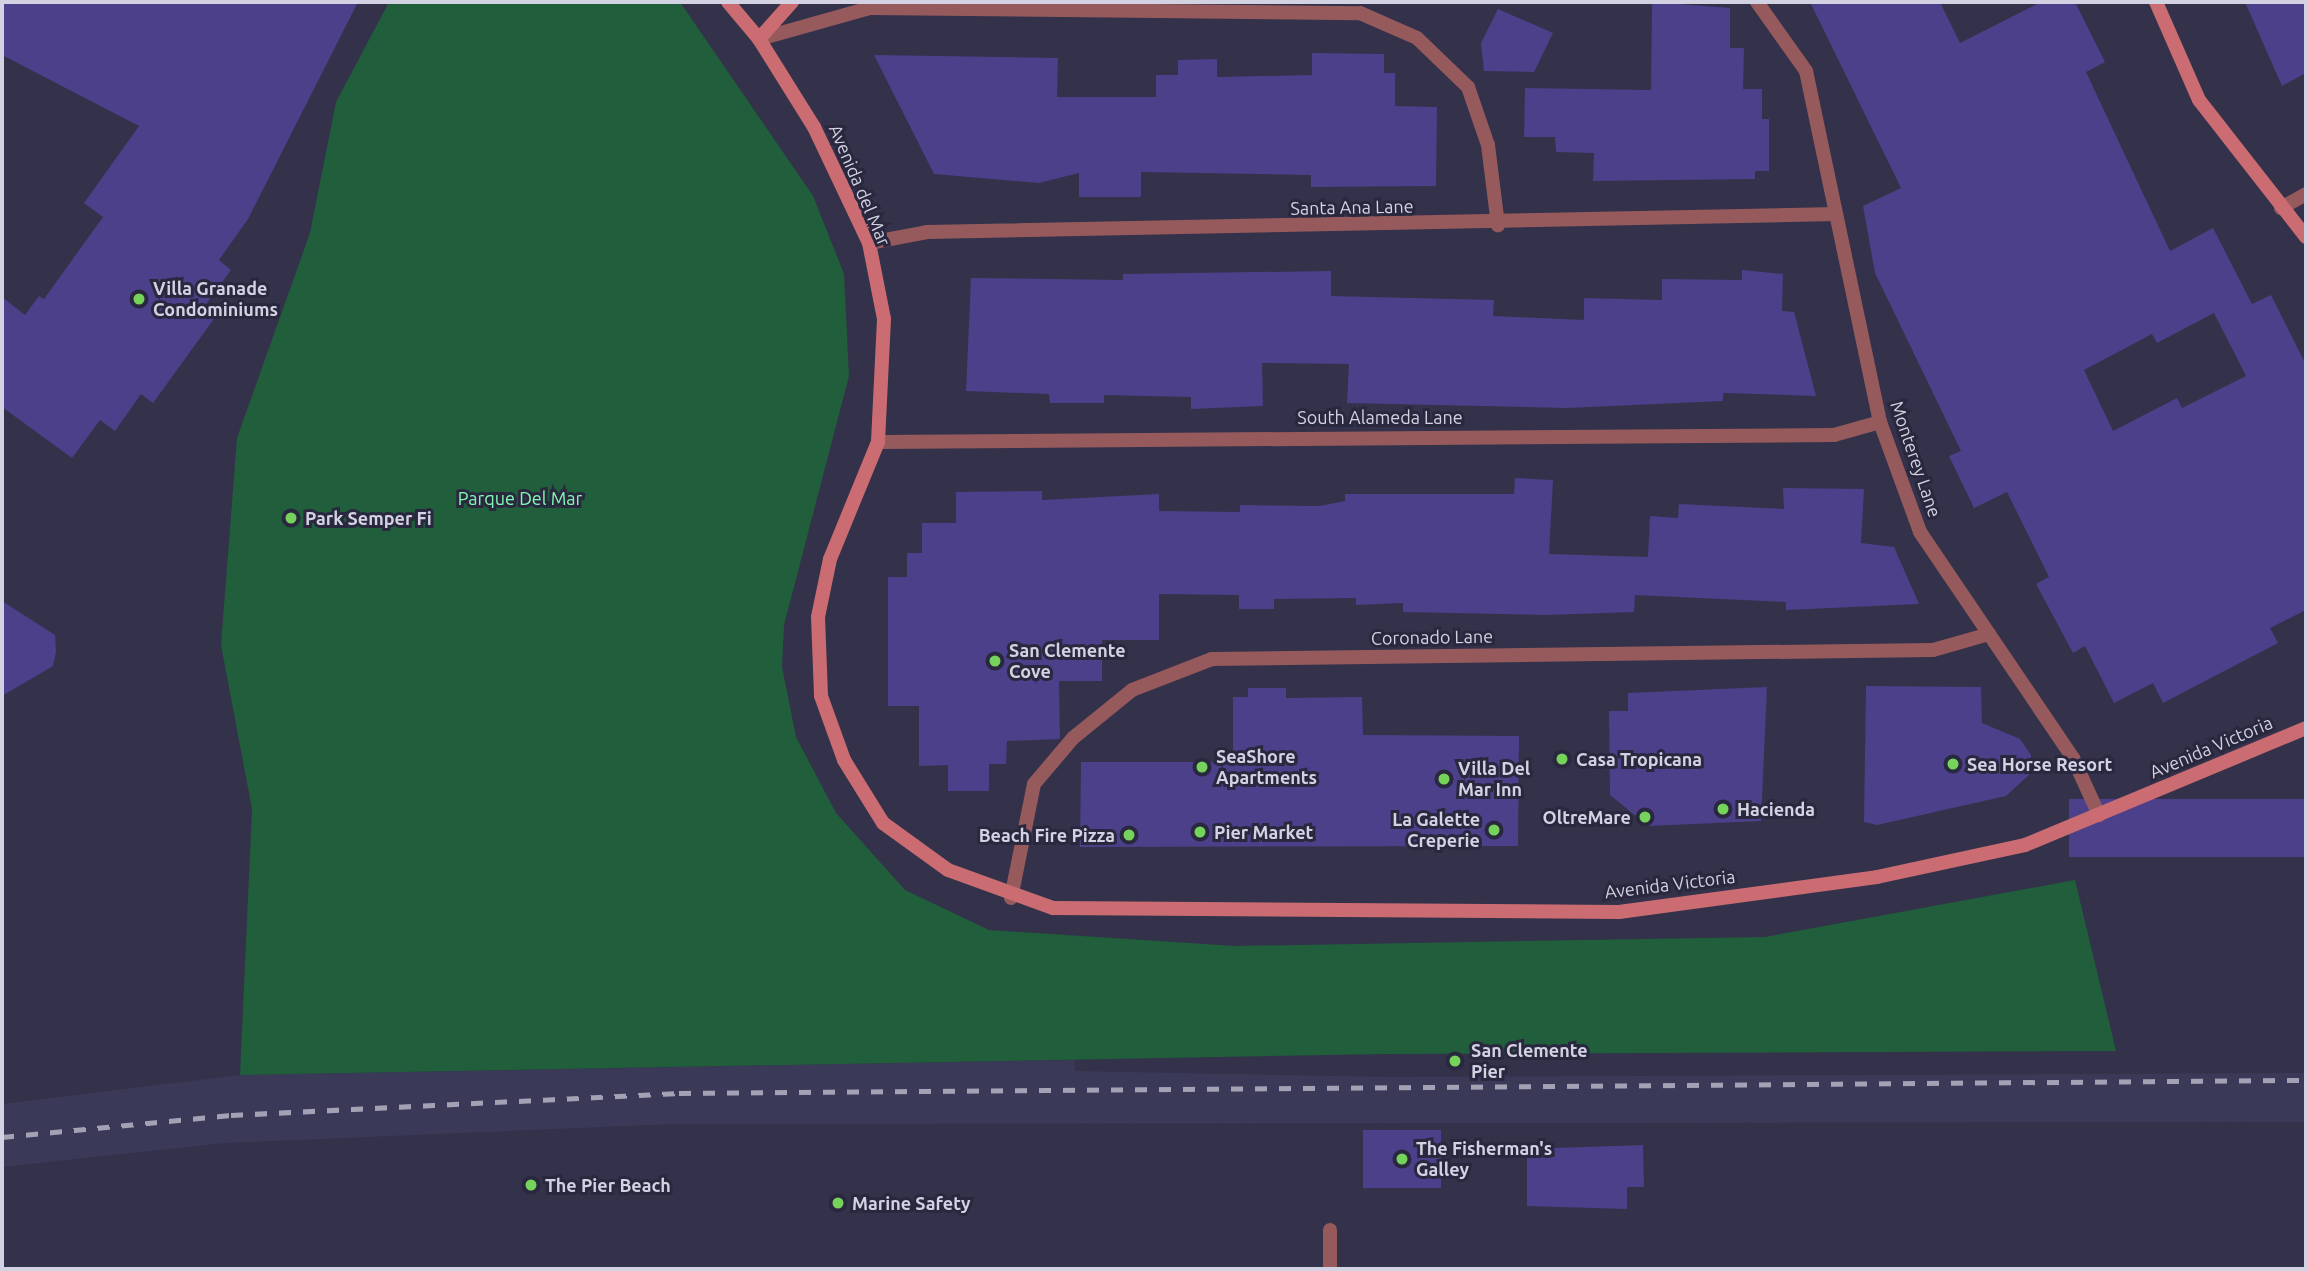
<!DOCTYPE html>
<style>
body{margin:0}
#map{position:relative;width:2308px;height:1271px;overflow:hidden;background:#33324a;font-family:Ubuntu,sans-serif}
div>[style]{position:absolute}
.built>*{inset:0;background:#3b3958}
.green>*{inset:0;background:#205e3c}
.building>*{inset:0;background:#4b4089;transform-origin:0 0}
.street>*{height:14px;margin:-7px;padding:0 7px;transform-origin:7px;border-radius:7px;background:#965a5d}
.secondary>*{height:14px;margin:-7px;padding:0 7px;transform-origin:7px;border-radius:7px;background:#cb6c72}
.rail>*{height:5px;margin-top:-2.5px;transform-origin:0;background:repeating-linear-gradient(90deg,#a3a2b5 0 12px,transparent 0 24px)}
.dots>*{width:19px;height:19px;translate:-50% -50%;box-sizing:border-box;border:4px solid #29283f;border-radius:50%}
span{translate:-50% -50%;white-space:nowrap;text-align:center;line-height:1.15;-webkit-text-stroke:6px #29283f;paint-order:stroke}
.street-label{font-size:18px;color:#d2d2e2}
.poi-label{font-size:18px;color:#d2d2e2;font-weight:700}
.left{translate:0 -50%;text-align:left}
.right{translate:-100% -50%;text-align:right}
.park-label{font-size:18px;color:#81f9b2}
.frame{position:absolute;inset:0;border:4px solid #d2d2e2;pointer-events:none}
</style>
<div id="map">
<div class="built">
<i style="clip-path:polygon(1074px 1060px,1075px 1071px,1383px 1077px,2306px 1073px,2306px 1122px,677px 1124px,224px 1143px,2px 1167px,2px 1104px,240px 1075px)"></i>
</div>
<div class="green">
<i style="clip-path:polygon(389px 2px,680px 2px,813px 196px,844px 274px,849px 376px,784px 625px,782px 667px,796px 737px,836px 813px,905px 890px,989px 930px,1235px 946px,1765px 937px,2075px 880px,2116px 1051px,1383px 1054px,240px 1075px,252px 809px,221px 645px,237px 438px,310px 233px,336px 102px)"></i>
</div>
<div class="building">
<i style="clip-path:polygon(2px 2px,358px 2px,248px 219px,219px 260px,231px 270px,204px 307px,216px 316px,153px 403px,141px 394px,115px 431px,100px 420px,72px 458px,2px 407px,2px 297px,25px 315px,39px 296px,44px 299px,103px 217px,84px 203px,139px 126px,2px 55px)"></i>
<i style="clip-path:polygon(1652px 2px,1730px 8px,1730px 48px,1744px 48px,1743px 89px,1762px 89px,1762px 119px,1769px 119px,1769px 171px,1755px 171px,1755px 179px,1593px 181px,1594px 153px,1556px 152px,1555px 137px,1524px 137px,1525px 88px,1651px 90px)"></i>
<i style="clip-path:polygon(evenodd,1810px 2px,1940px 2px,1960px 43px,2041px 2px,2075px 2px,2105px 62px,2086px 72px,2170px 251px,2213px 228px,2252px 304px,2271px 295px,2306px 365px,2306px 610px,2270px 628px,2278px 643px,2163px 703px,2153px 683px,2114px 703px,2085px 646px,2073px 653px,2036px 584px,2049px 577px,2007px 492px,1974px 508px,1949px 456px,1961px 451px,1875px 273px,1863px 206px,1901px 188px,1810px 2px,2214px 313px,2246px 376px,2182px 408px,2177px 398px,2113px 431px,2084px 370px,2152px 334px,2157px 343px,2214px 313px)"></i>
<i style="clip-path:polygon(2245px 2px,2306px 2px,2306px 73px,2282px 86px)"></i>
<i style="clip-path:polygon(1498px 9px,1553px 33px,1534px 72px,1484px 71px,1481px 43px)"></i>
<i style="clip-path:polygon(1312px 53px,1384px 54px,1384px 73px,1395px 73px,1395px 106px,1437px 107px,1436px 186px,1311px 187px,1311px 175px,1141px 172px,1141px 197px,1079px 197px,1079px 173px,1039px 183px,934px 174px,874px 55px,1058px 58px,1057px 97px,1156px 97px,1156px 75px,1178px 75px,1178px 60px,1217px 59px,1217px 77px,1312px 75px)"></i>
<i style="clip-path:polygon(1742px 270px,1783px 274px,1782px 311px,1794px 312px,1816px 396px,1723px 393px,1723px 401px,1567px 408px,1347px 403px,1349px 364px,1262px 363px,1263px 406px,1191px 409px,1191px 397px,1104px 395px,1104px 403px,1050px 403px,1049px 394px,966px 391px,971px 278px,1123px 280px,1123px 274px,1331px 271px,1331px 296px,1494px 300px,1493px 316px,1584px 320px,1584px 298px,1662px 300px,1662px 279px,1742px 280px)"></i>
<i style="clip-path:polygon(1515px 478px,1553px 480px,1549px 554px,1648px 557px,1650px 516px,1678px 518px,1679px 504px,1784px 509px,1783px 488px,1864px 489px,1861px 543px,1894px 547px,1919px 604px,1786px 610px,1786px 602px,1635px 595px,1634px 612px,1545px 615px,1403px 612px,1403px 603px,1356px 605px,1356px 598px,1274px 599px,1274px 609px,1239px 609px,1239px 595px,1159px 594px,1159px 640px,1102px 640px,1102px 681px,1059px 681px,1060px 739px,1007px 741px,1006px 764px,989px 764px,989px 791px,948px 791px,948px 765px,919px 766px,919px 706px,888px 706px,888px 577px,907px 577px,907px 553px,922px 553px,922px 523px,956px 523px,956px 492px,1042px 491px,1042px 500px,1159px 494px,1159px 511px,1240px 512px,1240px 505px,1320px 506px,1345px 501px,1345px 494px,1514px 494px)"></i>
<i style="clip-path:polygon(2px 601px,55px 635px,56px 652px,53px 666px,2px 696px)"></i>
<i style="clip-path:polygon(1866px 686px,1981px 687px,1982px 723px,2020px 739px,2031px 755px,2031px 773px,2006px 796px,1877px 825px,1864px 822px)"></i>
<i style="clip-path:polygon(1767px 687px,1761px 821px,1648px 826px,1610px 795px,1609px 711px,1628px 711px,1628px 693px)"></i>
<i style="clip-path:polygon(1248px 688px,1286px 688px,1286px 698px,1362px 697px,1363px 735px,1519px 736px,1518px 846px,1080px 847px,1081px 762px,1233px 762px,1233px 697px,1248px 697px)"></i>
<i style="left:2306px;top:799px;width:58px;height:237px;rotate:90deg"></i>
<i style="left:1441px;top:1130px;width:58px;height:78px;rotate:90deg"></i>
<i style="clip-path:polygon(1643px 1145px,1644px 1187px,1627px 1187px,1627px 1209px,1527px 1206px,1527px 1157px,1555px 1157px,1554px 1148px)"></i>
</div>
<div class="street">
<i style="left:1757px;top:2px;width:85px;rotate:54.6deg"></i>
<i style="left:1806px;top:71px;width:359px;rotate:78.1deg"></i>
<i style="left:1880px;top:422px;width:117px;rotate:70deg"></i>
<i style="left:1920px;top:532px;width:273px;rotate:55.9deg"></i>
<i style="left:2073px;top:758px;width:63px;rotate:65.5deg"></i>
<i style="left:759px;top:39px;width:115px;rotate:-15.6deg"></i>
<i style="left:870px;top:8px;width:490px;rotate:0.6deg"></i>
<i style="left:1360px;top:13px;width:62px;rotate:23.7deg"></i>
<i style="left:1417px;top:38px;width:71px;rotate:43.9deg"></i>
<i style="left:1468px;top:87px;width:61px;rotate:71deg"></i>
<i style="left:1488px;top:145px;width:81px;rotate:82.9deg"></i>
<i style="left:2281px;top:208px;width:29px;rotate:-29deg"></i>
<i style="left:869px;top:243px;width:59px;rotate:-10.7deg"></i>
<i style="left:927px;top:232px;width:909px;rotate:-1.13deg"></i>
<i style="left:878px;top:442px;width:956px;rotate:-0.42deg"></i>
<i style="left:1834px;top:435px;width:48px;rotate:-15.8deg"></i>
<i style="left:1011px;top:898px;width:116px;rotate:-78.6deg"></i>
<i style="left:1034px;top:784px;width:60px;rotate:-49.7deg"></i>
<i style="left:1073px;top:738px;width:76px;rotate:-39.1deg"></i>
<i style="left:1132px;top:690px;width:86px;rotate:-21.2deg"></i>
<i style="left:1212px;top:659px;width:721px;rotate:-0.72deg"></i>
<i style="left:1933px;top:650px;width:58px;rotate:-15.9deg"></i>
<i style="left:1330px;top:1269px;width:39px;rotate:-90deg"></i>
</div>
<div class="secondary">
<i style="left:728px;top:2px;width:48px;rotate:50deg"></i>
<i style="left:759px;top:39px;width:104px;rotate:58deg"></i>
<i style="left:814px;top:127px;width:128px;rotate:64.6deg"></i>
<i style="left:869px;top:243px;width:77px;rotate:78.8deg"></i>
<i style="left:884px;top:319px;width:123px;rotate:92.8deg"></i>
<i style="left:878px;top:442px;width:126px;rotate:112.3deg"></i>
<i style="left:830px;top:559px;width:59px;rotate:101.7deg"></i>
<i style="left:818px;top:617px;width:79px;rotate:87.8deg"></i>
<i style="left:821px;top:696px;width:68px;rotate:70.2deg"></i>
<i style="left:844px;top:760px;width:74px;rotate:58.2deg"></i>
<i style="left:883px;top:823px;width:80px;rotate:35.9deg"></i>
<i style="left:948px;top:870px;width:112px;rotate:19.9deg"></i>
<i style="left:1053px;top:908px;width:566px;rotate:0.4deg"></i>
<i style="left:1619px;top:912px;width:260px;rotate:-7.7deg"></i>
<i style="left:1877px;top:877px;width:151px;rotate:-12.2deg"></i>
<i style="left:2025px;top:845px;width:304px;rotate:-22.6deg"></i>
<i style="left:2156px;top:2px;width:107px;rotate:66.3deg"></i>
<i style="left:2199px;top:100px;width:174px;rotate:52deg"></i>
<i style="left:759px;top:39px;width:50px;rotate:-48.3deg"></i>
</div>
<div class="rail">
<i style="left:2px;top:1137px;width:230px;rotate:-5.5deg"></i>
<i style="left:231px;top:1115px;width:449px;rotate:-2.8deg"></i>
<i style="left:679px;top:1093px;width:1627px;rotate:-0.46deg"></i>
</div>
<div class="dots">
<i style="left:139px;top:299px;background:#75d25b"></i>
<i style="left:291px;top:518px;background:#75d25b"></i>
<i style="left:995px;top:661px;background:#75d25b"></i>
<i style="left:1562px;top:759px;background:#75d25b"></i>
<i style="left:1953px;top:764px;background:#75d25b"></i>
<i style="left:1202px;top:767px;background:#75d25b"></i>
<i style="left:1444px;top:779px;background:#75d25b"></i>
<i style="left:1723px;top:809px;background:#75d25b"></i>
<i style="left:1645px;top:817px;background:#75d25b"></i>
<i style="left:1494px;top:830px;background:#75d25b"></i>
<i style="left:1200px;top:832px;background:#75d25b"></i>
<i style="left:1129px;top:835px;background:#75d25b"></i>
<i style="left:1455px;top:1061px;background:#75d25b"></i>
<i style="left:1402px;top:1159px;background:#75d25b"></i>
<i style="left:531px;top:1185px;background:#75d25b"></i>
<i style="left:838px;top:1203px;background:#75d25b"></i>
</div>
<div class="street-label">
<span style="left:860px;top:185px;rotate:67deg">Avenida del Mar</span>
<span style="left:1352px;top:207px;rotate:-1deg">Santa Ana Lane</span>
<span style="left:1380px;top:417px">South Alameda Lane</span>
<span style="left:1916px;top:459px;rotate:71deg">Monterey Lane</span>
<span style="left:1432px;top:637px;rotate:-1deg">Coronado Lane</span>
<span style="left:2211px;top:747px;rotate:-23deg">Avenida Victoria</span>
<span style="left:1670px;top:884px;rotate:-7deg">Avenida Victoria</span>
</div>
<div class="poi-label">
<span class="left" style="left:153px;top:299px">Villa Granade<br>Condominiums</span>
<span class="left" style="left:305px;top:518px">Park Semper Fi</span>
<span class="left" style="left:1009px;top:661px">San Clemente<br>Cove</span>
<span class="left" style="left:1216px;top:767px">SeaShore<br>Apartments</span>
<span class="left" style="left:1576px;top:759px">Casa Tropicana</span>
<span class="left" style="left:1967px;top:764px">Sea Horse Resort</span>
<span class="left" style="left:1458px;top:779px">Villa Del<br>Mar Inn</span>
<span class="left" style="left:1737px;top:809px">Hacienda</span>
<span class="right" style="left:1631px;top:817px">OltreMare</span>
<span class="right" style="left:1480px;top:830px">La Galette<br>Creperie</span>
<span class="left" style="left:1214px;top:832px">Pier Market</span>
<span class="right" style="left:1115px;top:835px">Beach Fire Pizza</span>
<span class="left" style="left:1471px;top:1061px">San Clemente<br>Pier</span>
<span class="left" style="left:1416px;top:1159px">The Fisherman's<br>Galley</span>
<span class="left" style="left:545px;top:1185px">The Pier Beach</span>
<span class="left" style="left:852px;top:1203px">Marine Safety</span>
</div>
<div class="park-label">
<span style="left:520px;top:498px">Parque Del Mar</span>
</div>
<div class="frame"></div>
</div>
